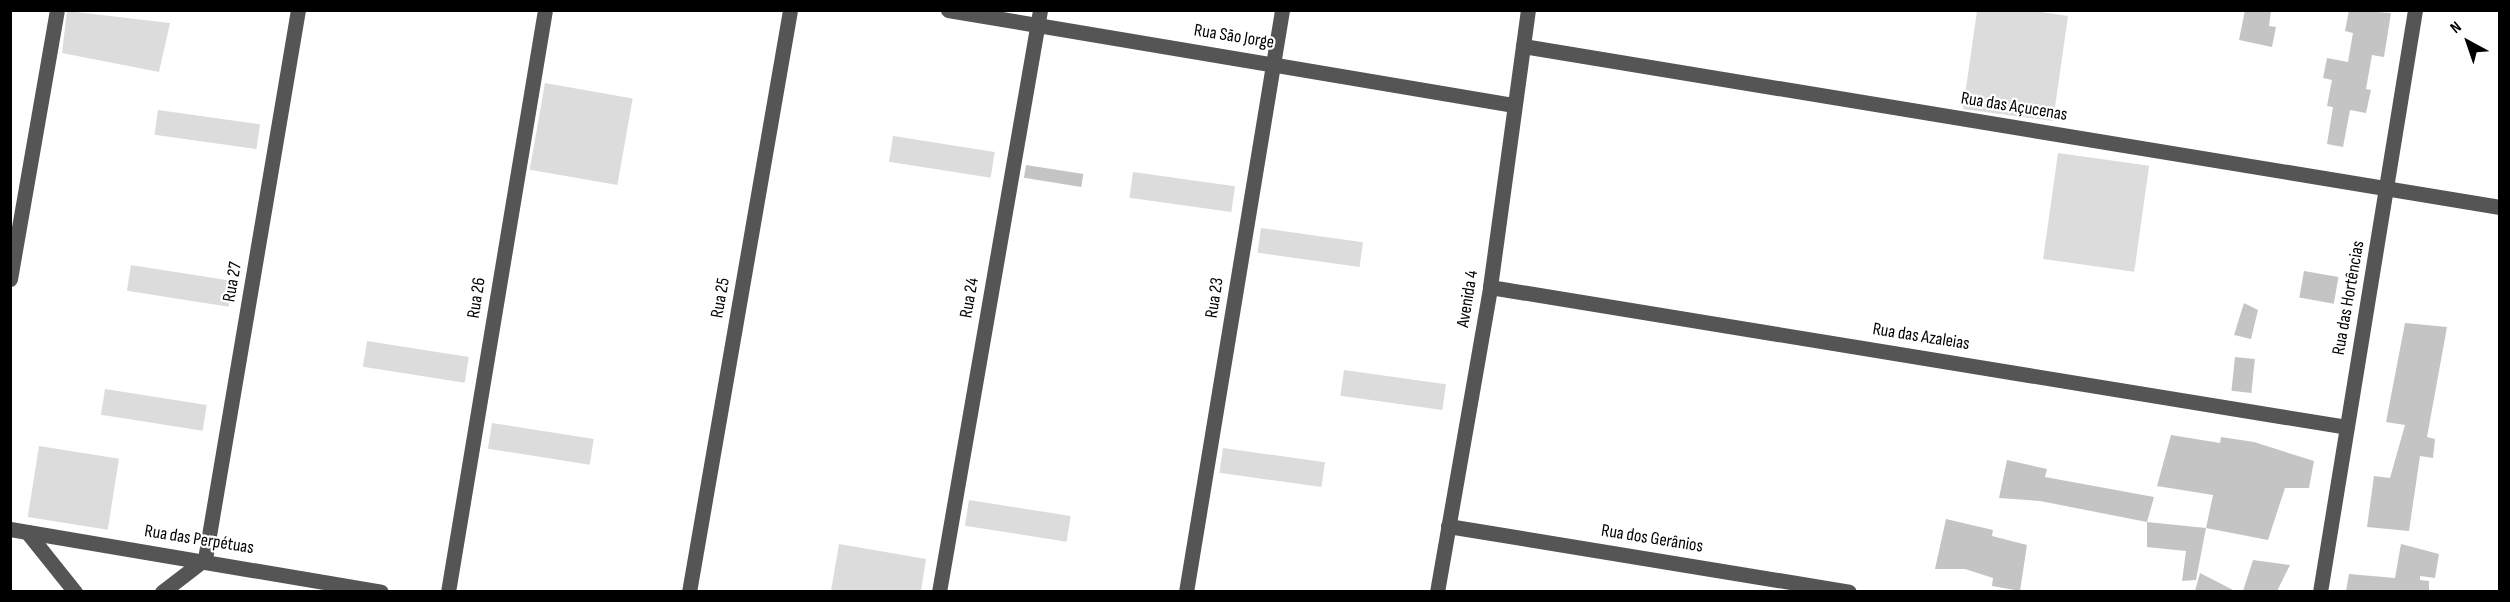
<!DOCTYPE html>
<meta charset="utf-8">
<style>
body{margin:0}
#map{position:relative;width:2510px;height:602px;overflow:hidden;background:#fff;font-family:"Sofia Sans Condensed",sans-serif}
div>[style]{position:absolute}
.green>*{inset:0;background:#dcdcdc;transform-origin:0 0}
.building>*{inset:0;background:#c4c4c4;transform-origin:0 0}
.minor>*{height:15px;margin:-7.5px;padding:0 7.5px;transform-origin:7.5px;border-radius:7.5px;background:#555}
span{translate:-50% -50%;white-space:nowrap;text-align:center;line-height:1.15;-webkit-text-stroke:4.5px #fff;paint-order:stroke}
.street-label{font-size:18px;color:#000}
.frame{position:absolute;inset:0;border:12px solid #000;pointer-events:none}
.north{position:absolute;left:2438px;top:12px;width:60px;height:60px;-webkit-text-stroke:4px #fff;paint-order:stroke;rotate:320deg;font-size:16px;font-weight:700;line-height:24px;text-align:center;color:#000}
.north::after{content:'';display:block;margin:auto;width:21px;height:27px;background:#000;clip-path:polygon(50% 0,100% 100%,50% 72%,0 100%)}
</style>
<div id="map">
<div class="green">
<i style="clip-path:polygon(2029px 10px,2068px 16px,2053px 121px,1963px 109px,1977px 11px)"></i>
<i style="clip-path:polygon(67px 11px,170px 23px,159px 72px,62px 53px)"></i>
<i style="left:545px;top:83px;width:89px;height:88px;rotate:10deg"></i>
<i style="left:158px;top:110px;width:103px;height:25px;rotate:8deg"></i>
<i style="left:893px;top:136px;width:103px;height:26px;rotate:9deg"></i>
<i style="left:2058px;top:153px;width:92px;height:107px;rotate:8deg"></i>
<i style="left:1133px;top:172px;width:103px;height:26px;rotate:8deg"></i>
<i style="left:1261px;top:228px;width:103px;height:25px;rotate:8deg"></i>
<i style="left:131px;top:265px;width:103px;height:26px;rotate:9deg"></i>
<i style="left:367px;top:341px;width:103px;height:26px;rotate:9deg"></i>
<i style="left:1344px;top:370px;width:103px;height:26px;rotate:8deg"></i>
<i style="left:105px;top:389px;width:103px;height:26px;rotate:9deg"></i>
<i style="left:492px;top:423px;width:103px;height:26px;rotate:9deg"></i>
<i style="left:39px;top:446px;width:81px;height:72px;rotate:9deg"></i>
<i style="left:1223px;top:448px;width:103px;height:25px;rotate:8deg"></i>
<i style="left:969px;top:500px;width:103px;height:26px;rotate:9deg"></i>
<i style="clip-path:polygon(839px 544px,926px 559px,921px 591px,831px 591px)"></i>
</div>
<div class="building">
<i style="clip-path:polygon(2245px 10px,2271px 10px,2269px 26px,2276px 27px,2272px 47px,2239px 40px)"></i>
<i style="clip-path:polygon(2349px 10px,2391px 13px,2384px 57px,2372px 55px,2366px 89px,2371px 90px,2366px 113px,2350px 110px,2343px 147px,2327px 144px,2333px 107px,2327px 106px,2332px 80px,2323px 78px,2327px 58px,2348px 62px,2353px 33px,2345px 31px)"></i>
<i style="left:1026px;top:165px;width:58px;height:13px;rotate:9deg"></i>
<i style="left:2304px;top:271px;width:35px;height:27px;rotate:10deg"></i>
<i style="clip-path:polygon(2244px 303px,2258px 310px,2251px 339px,2234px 335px)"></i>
<i style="clip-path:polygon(2405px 323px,2447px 327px,2427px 437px,2435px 439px,2433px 458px,2420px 456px,2409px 531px,2367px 527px,2374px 476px,2390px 478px,2405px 425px,2386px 422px)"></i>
<i style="left:2235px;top:357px;width:20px;height:34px;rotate:6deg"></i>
<i style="clip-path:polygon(2171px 435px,2220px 443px,2221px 437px,2254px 442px,2314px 461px,2309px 488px,2285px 488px,2268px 540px,2206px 528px,2213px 495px,2157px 486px)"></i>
<i style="clip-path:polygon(2007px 460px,2047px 469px,2045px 477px,2154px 497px,2147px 522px,2040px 501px,1999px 498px)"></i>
<i style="clip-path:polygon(1946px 519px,1993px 530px,1992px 536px,2027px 545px,2020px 591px,1992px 586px,1993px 578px,1965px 569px,1935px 569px)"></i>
<i style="clip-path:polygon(2147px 522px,2206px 528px,2196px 580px,2182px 581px,2186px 551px,2147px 547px)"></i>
<i style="clip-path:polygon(2401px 544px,2439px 554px,2435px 578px,2420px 576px,2420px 580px,2429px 581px,2429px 591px,2346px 591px,2349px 574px,2395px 578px)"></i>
<i style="clip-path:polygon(2253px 560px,2290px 565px,2277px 591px,2243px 591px)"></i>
<i style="clip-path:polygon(2200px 573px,2235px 591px,2195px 591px)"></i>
</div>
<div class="minor">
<i style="left:948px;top:10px;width:574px;rotate:9.53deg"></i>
<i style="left:1523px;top:46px;width:990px;rotate:9.36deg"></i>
<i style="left:10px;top:279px;width:273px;rotate:-80.1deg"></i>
<i style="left:1490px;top:287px;width:868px;rotate:9.28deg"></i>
<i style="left:1448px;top:526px;width:406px;rotate:9.3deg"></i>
<i style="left:10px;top:529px;width:376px;rotate:9.6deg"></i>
<i style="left:27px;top:532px;width:77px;rotate:51.3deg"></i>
<i style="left:162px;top:592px;width:54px;rotate:-37.5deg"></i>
<i style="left:205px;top:559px;width:557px;rotate:-80.39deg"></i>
<i style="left:448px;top:592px;width:590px;rotate:-80.54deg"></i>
<i style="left:689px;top:592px;width:591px;rotate:-80.15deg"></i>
<i style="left:939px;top:592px;width:591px;rotate:-80.15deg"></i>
<i style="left:1186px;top:592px;width:590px;rotate:-80.63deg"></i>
<i style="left:1437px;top:592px;width:310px;rotate:-80.1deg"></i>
<i style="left:1490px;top:287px;width:280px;rotate:-82.2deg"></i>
<i style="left:2320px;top:592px;width:590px;rotate:-80.73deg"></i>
</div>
<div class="street-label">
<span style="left:1234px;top:37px;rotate:9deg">Rua São Jorge</span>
<span style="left:2014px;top:107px;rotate:9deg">Rua das Açucenas</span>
<span style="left:233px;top:282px;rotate:-80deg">Rua 27</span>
<span style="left:477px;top:298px;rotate:-81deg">Rua 26</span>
<span style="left:721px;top:298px;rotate:-80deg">Rua 25</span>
<span style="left:970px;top:298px;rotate:-80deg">Rua 24</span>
<span style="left:1215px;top:298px;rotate:-81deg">Rua 23</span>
<span style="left:2349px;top:298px;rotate:-80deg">Rua das Hortências</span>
<span style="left:1468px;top:299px;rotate:-81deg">Avenida 4</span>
<span style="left:1921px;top:337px;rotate:9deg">Rua das Azaleias</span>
<span style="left:1652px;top:539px;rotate:9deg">Rua dos Gerânios</span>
<span style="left:199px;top:540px;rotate:9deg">Rua das Perpétuas</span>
</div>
<div class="frame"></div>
<div class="north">N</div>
</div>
